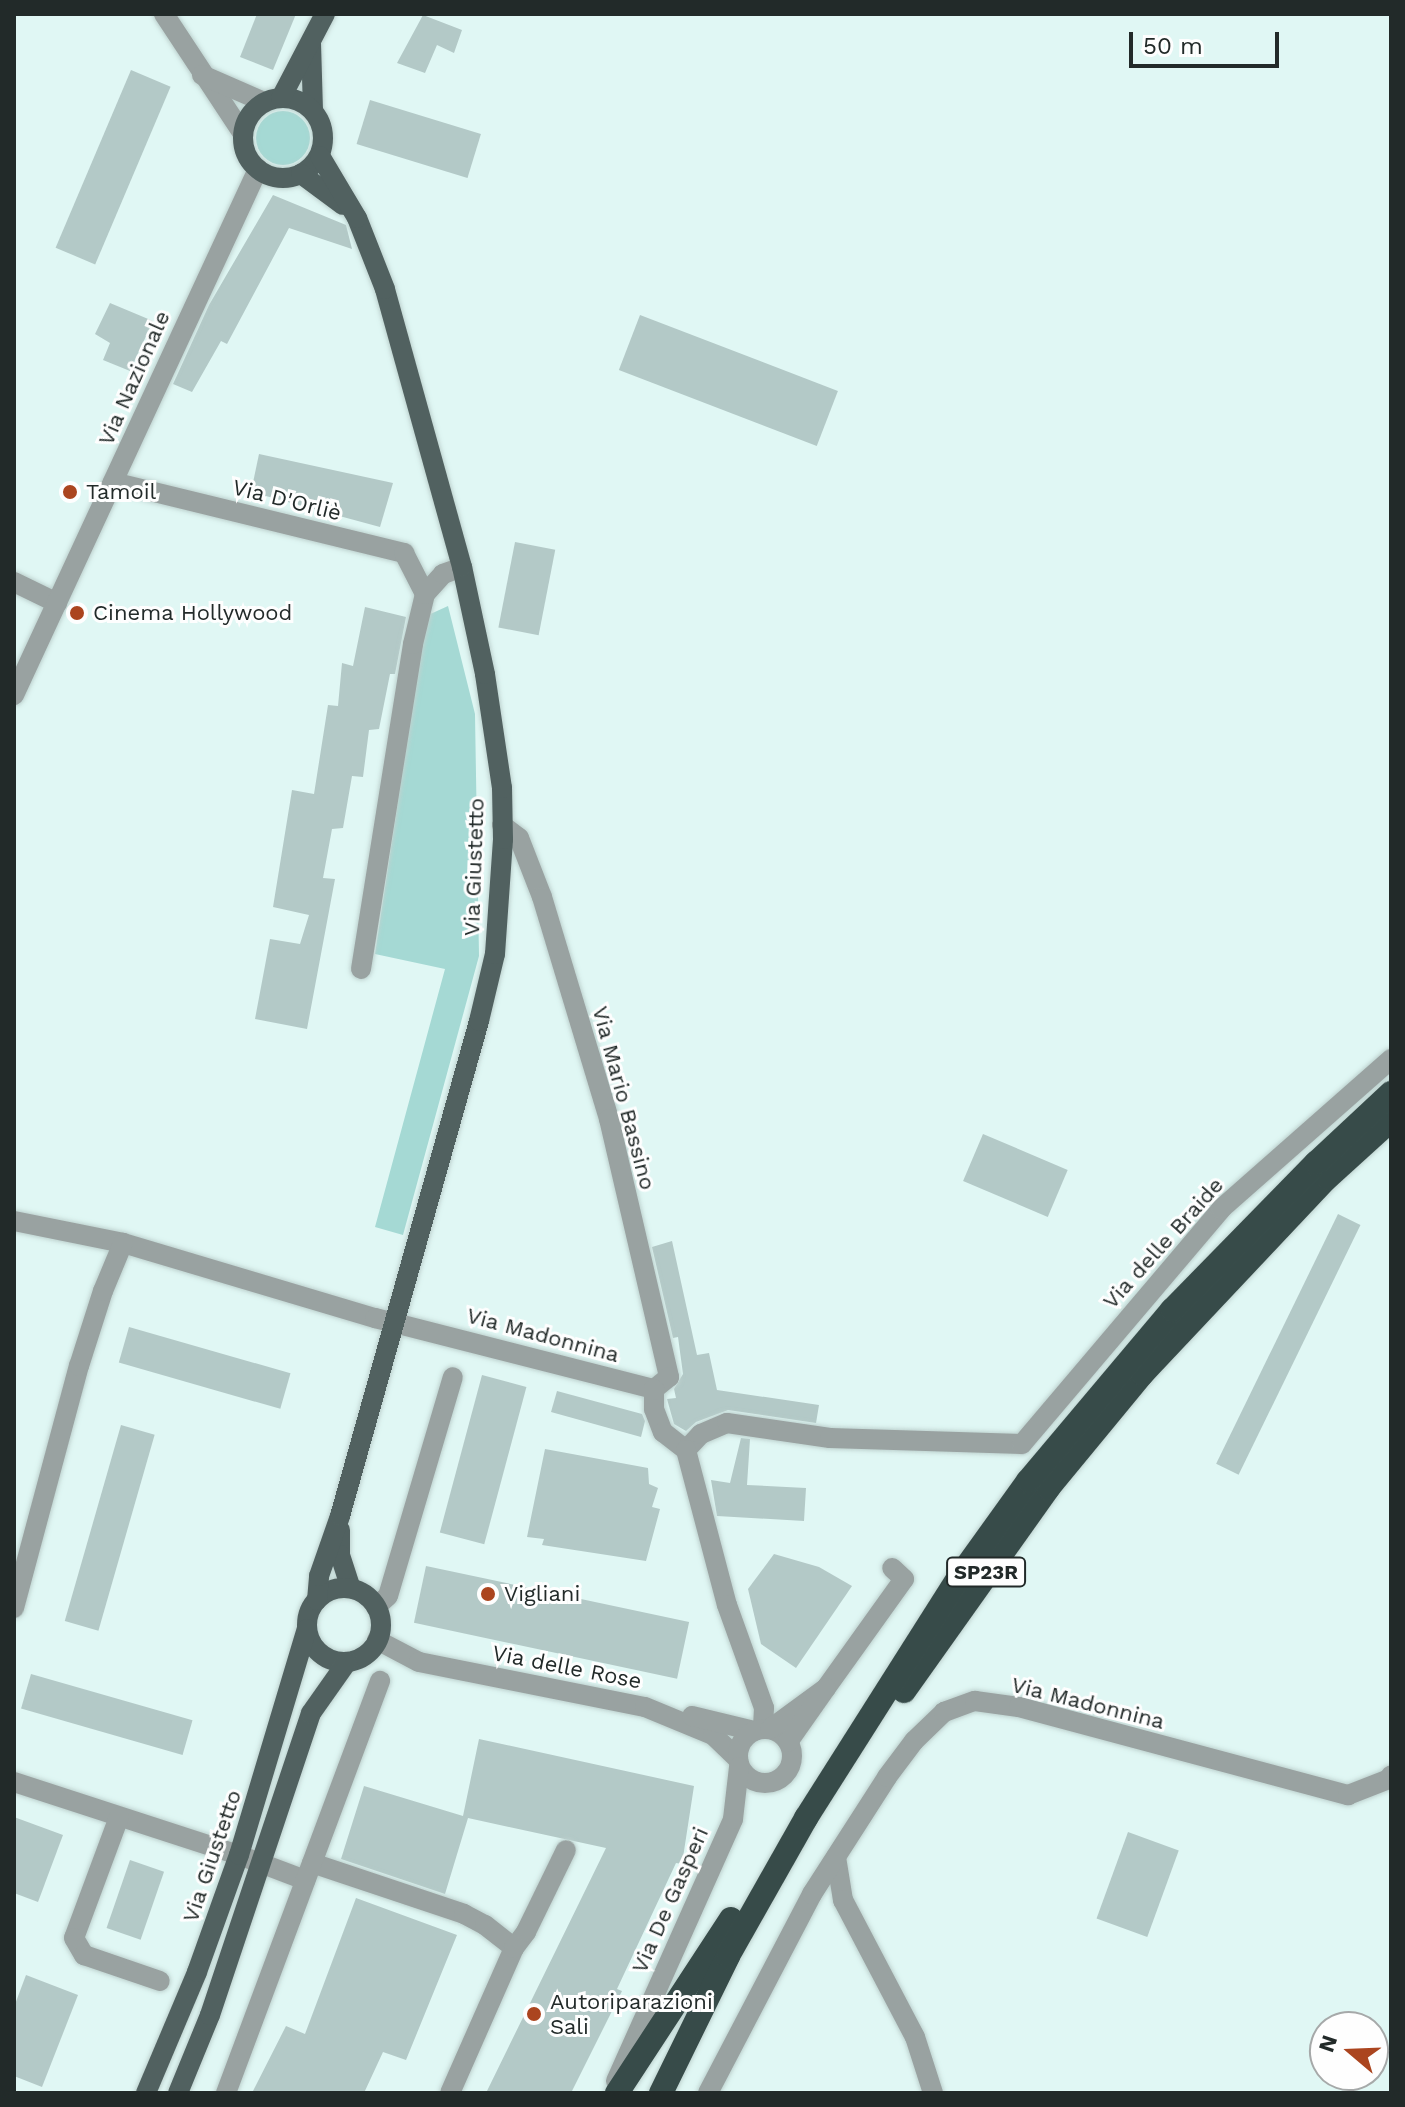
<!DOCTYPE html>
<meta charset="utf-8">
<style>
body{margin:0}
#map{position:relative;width:1405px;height:2107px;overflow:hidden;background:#e0f7f4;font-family:"Work Sans",sans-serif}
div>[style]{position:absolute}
.green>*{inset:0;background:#a5d9d4}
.round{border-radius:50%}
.building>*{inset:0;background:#b3c9c7;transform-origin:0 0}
.roads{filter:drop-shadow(0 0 2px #bed2cf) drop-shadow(0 0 2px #bed2cf)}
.minor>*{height:20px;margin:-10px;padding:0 10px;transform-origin:10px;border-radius:10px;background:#99a2a1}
.minor>.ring{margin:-10px;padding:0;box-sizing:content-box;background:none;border:20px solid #99a2a1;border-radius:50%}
.major>*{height:20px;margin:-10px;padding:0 10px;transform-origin:10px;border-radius:10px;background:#516160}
.major>.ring{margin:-10px;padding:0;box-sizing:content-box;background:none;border:20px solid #516160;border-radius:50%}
.highway>*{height:24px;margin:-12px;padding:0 12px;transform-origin:12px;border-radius:12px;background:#374b49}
.dots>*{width:22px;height:22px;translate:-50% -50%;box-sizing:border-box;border:4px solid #fefefe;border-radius:50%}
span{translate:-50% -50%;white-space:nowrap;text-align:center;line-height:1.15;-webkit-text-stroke:6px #fefefe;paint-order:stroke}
.shield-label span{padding:2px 6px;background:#fefefe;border:2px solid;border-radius:6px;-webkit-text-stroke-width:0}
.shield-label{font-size:20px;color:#222a29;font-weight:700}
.street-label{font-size:22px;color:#222a29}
.poi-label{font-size:22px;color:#222a29}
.left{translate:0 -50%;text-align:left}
.frame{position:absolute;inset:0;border:16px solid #222a29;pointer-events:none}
.north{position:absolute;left:1309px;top:2011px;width:80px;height:80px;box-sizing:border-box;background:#fefefe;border:2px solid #a6a9a9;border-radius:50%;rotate:289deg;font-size:22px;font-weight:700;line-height:32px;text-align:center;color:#222a29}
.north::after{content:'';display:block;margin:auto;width:28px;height:36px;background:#ab451f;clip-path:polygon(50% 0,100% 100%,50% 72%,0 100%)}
.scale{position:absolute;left:1129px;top:32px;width:150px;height:36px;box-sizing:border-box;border:4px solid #222a29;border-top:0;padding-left:10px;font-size:24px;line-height:28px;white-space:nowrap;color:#222a29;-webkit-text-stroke:6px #fefefe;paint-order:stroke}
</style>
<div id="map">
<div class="green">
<i class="round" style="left:256px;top:111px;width:54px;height:54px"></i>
<i style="clip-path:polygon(448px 606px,475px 714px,479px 956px,403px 1235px,375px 1227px,445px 969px,375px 954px,426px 616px)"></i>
</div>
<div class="building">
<i style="clip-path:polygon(257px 14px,296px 14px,273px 70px,240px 57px)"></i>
<i style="clip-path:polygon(423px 15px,462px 30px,454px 53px,437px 45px,425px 73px,397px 63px)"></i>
<i style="left:131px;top:70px;width:43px;height:193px;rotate:23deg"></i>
<i style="left:370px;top:100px;width:116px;height:46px;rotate:17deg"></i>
<i style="clip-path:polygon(273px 195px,346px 225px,352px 249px,289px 228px,227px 344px,221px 341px,192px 392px,173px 384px,209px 305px)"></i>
<i style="clip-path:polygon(110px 303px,153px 321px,130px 371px,103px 360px,110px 343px,95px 334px)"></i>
<i style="left:640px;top:315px;width:212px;height:59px;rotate:21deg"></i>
<i style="clip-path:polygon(259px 454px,393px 483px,380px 527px,251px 492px)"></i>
<i style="left:515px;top:542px;width:41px;height:87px;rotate:11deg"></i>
<i style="clip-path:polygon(365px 607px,406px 617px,395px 674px,390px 674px,379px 729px,369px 730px,363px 777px,352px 776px,343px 828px,332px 829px,323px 878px,335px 879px,307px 1029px,255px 1019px,270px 939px,300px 944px,309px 915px,273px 907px,292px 790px,314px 794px,328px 705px,338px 706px,342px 663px,353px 666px)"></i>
<i style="left:983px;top:1134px;width:92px;height:51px;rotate:23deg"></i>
<i style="left:1338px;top:1214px;width:25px;height:278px;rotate:26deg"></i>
<i style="clip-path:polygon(672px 1241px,697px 1355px,709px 1353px,717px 1390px,819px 1405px,816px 1423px,728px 1410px,696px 1422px,686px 1431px,674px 1424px,667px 1399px,676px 1398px,674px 1389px,683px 1374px,678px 1337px,673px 1338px,652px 1247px)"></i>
<i style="left:129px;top:1327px;width:168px;height:37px;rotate:16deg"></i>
<i style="left:482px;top:1375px;width:46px;height:163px;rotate:15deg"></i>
<i style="clip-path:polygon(557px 1391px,642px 1414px,645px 1421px,641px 1437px,551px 1412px)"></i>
<i style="left:121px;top:1425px;width:35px;height:204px;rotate:16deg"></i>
<i style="clip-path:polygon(741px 1438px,750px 1439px,747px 1485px,806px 1488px,804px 1521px,717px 1516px,711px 1480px,730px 1483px)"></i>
<i style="clip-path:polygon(545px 1449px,648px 1468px,649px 1484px,658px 1488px,652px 1507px,660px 1509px,646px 1561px,542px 1545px,544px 1539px,527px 1537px)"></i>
<i style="clip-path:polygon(774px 1554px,819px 1567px,852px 1586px,796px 1668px,761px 1644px,748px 1589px)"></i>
<i style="left:426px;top:1566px;width:269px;height:58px;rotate:12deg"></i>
<i style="left:31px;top:1674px;width:168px;height:36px;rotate:16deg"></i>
<i style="clip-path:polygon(479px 1739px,694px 1786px,682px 1864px,676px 1863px,617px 1989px,622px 1991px,571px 2093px,486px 2093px,606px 1848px,468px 1818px,445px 1894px,341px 1859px,364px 1786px,463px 1816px)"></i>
<i style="clip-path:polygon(14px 1817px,63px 1835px,38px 1902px,14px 1893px)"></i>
<i style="left:1128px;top:1832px;width:54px;height:92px;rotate:20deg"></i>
<i style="left:130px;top:1860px;width:36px;height:72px;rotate:19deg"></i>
<i style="clip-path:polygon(356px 1898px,457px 1935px,406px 2060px,383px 2052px,364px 2093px,252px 2093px,286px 2026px,305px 2034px)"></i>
<i style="clip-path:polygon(26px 1975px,78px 1995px,42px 2087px,14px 2076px,14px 2007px)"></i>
</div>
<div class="roads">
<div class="minor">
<i style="left:164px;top:14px;width:144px;rotate:56.6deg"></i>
<i style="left:202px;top:75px;width:68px;rotate:23.5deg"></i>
<i style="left:113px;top:482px;width:300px;rotate:13.7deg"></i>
<i style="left:404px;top:553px;width:46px;rotate:62.9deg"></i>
<i style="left:14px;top:582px;width:48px;rotate:26deg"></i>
<i style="left:14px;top:695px;width:580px;rotate:-65.11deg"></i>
<i style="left:502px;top:825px;width:21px;rotate:37deg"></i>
<i style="left:519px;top:838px;width:63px;rotate:68.7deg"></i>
<i style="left:542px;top:897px;width:232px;rotate:73.2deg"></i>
<i style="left:609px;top:1119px;width:265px;rotate:76.9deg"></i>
<i style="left:669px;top:1377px;width:19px;rotate:141deg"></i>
<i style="left:361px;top:969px;width:329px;rotate:-80.9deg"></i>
<i style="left:413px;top:644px;width:51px;rotate:-76.5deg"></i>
<i style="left:425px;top:594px;width:27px;rotate:-48deg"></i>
<i style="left:443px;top:574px;width:20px;rotate:-20deg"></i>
<i style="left:14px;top:1221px;width:111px;rotate:11.4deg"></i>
<i style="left:123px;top:1243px;width:263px;rotate:16.6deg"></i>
<i style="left:375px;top:1318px;width:288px;rotate:14.3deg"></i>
<i style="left:654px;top:1389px;width:20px;rotate:90deg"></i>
<i style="left:654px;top:1409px;width:25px;rotate:69deg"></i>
<i style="left:663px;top:1432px;width:29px;rotate:38deg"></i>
<i style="left:686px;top:1450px;width:22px;rotate:-47deg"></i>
<i style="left:701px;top:1434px;width:28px;rotate:-23deg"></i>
<i style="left:727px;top:1423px;width:104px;rotate:8.3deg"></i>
<i style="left:830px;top:1438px;width:192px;rotate:1.8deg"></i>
<i style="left:1022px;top:1444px;width:308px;rotate:-49.7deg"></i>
<i style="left:1221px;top:1209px;width:227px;rotate:-41.4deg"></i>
<i style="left:686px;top:1450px;width:160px;rotate:75.2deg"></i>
<i style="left:727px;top:1605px;width:109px;rotate:70.2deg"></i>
<i style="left:764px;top:1708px;width:21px;rotate:93deg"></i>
<i style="left:376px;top:1607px;width:16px;rotate:-43deg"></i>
<i style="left:388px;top:1596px;width:228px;rotate:-73.5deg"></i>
<i style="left:14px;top:1608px;width:251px;rotate:-75deg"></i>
<i style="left:79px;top:1366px;width:79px;rotate:-72.3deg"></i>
<i style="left:103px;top:1291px;width:52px;rotate:-67.4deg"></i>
<i style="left:377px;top:1640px;width:47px;rotate:27.6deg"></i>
<i style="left:419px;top:1662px;width:230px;rotate:11.3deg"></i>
<i style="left:645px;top:1707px;width:74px;rotate:22.4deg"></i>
<i style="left:713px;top:1735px;width:35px;rotate:44deg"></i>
<i style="left:826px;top:1688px;width:134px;rotate:-54.4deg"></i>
<i style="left:904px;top:1579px;width:16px;rotate:-137deg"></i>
<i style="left:692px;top:1716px;width:64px;rotate:13.6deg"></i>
<i class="ring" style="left:738px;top:1729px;width:34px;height:34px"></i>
<i style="left:770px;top:1729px;width:69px;rotate:-36.2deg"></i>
<i style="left:826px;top:1688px;width:66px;rotate:125.1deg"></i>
<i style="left:14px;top:1782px;width:237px;rotate:18deg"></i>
<i style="left:239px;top:1855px;width:71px;rotate:20.7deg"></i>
<i style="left:119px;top:1817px;width:129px;rotate:110.4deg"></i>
<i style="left:74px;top:1938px;width:20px;rotate:60deg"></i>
<i style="left:84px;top:1955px;width:80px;rotate:18.9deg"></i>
<i style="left:836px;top:1857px;width:44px;rotate:80.8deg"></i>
<i style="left:843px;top:1900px;width:155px;rotate:62.3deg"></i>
<i style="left:915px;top:2037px;width:59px;rotate:72.2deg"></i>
<i style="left:312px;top:1863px;width:160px;rotate:18.5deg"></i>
<i style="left:464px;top:1914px;width:24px;rotate:28deg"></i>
<i style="left:485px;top:1925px;width:37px;rotate:38deg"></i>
<i style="left:514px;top:1948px;width:158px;rotate:113.8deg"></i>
<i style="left:514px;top:1948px;width:20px;rotate:-53deg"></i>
<i style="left:526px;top:1932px;width:91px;rotate:-64deg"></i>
<i style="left:616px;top:2081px;width:287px;rotate:-65.9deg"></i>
<i style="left:733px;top:1819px;width:52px;rotate:-83.4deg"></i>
<i style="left:226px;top:2093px;width:440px;rotate:-69.5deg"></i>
<i style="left:708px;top:2093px;width:225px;rotate:-62.4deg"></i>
<i style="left:812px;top:1894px;width:139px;rotate:-57.3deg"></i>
<i style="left:887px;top:1777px;width:45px;rotate:-53.1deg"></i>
<i style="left:914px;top:1741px;width:42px;rotate:-44deg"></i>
<i style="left:944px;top:1712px;width:33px;rotate:-20deg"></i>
<i style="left:975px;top:1701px;width:44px;rotate:7.8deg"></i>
<i style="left:1019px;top:1707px;width:341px;rotate:15deg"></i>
<i style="left:1348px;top:1795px;width:44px;rotate:-21.3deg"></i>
<i style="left:1389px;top:1779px;width:4px;rotate:-63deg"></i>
</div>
<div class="major">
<i style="left:311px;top:43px;width:67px;rotate:88.3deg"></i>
<i class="ring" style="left:243px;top:98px;width:60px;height:60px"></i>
<i style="left:281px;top:98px;width:95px;rotate:-62.4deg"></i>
<i style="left:301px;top:174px;width:52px;rotate:36.4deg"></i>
<i style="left:340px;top:1530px;width:25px;rotate:90deg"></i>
<i style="left:340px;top:1555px;width:35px;rotate:72deg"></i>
<i class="ring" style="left:307px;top:1588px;width:54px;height:54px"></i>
<i style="left:317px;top:1600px;width:24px;rotate:-85deg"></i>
<i style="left:319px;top:1576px;width:64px;rotate:-70.7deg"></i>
<i style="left:340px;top:1516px;width:514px;rotate:-74.31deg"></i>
<i style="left:479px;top:1021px;width:69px;rotate:-76.6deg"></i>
<i style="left:495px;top:954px;width:115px;rotate:-86deg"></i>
<i style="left:503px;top:839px;width:51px;rotate:-91.1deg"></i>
<i style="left:502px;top:788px;width:115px;rotate:-98.5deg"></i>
<i style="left:485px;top:674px;width:109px;rotate:-102.1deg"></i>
<i style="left:462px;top:567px;width:288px;rotate:-105.5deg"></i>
<i style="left:385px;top:289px;width:76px;rotate:-111.5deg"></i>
<i style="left:357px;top:218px;width:72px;rotate:-120.8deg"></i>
<i style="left:146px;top:2093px;width:131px;rotate:-67.1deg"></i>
<i style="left:197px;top:1972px;width:124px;rotate:-70.3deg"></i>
<i style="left:239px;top:1855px;width:236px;rotate:-73.3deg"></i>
<i style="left:178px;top:2093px;width:84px;rotate:-67.7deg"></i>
<i style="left:210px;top:2015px;width:318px;rotate:-71.5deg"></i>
<i style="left:311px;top:1713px;width:62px;rotate:-54.8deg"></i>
</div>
<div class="highway">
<i style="left:904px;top:1691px;width:249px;rotate:-54.6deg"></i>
<i style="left:1048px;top:1488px;width:148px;rotate:-50.5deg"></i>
<i style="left:1142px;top:1374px;width:270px;rotate:-46.7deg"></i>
<i style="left:1327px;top:1178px;width:86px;rotate:-42.2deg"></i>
<i style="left:617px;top:2093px;width:208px;rotate:-56.8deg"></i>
<i style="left:661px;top:2093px;width:153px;rotate:-63.9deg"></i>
<i style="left:728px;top:1956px;width:159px;rotate:-60.5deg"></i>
<i style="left:806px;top:1818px;width:285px;rotate:-57.6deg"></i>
<i style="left:959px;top:1577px;width:118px;rotate:-54.3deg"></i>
<i style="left:1028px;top:1481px;width:224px;rotate:-49.9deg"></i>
<i style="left:1172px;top:1310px;width:206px;rotate:-45.6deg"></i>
<i style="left:1316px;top:1163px;width:103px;rotate:-43deg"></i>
</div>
</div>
<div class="dots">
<i style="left:70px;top:492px;background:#ab451f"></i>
<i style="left:77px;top:613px;background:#ab451f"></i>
<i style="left:488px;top:1594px;background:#ab451f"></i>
<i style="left:534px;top:2014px;background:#ab451f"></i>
</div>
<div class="shield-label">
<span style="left:986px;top:1572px">SP23R</span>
</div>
<div class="street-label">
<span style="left:134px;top:378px;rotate:-66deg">Via Nazionale</span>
<span style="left:287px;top:500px;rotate:14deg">Via D'Orliè</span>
<span style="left:474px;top:867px;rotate:-88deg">Via Giustetto</span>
<span style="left:624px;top:1098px;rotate:75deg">Via Mario Bassino</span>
<span style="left:1163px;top:1243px;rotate:-48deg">Via delle Braide</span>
<span style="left:543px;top:1335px;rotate:15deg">Via Madonnina</span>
<span style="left:567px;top:1667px;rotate:11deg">Via delle Rose</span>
<span style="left:1088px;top:1703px;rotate:14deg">Via Madonnina</span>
<span style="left:212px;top:1856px;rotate:-71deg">Via Giustetto</span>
<span style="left:670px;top:1900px;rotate:-66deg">Via De Gasperi</span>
</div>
<div class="poi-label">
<span class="left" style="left:86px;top:492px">Tamoil</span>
<span class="left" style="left:93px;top:613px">Cinema Hollywood</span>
<span class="left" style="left:504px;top:1594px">Vigliani</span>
<span class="left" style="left:550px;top:2014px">Autoriparazioni<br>Sali</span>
</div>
<div class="frame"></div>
<div class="north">N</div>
<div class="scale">50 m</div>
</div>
